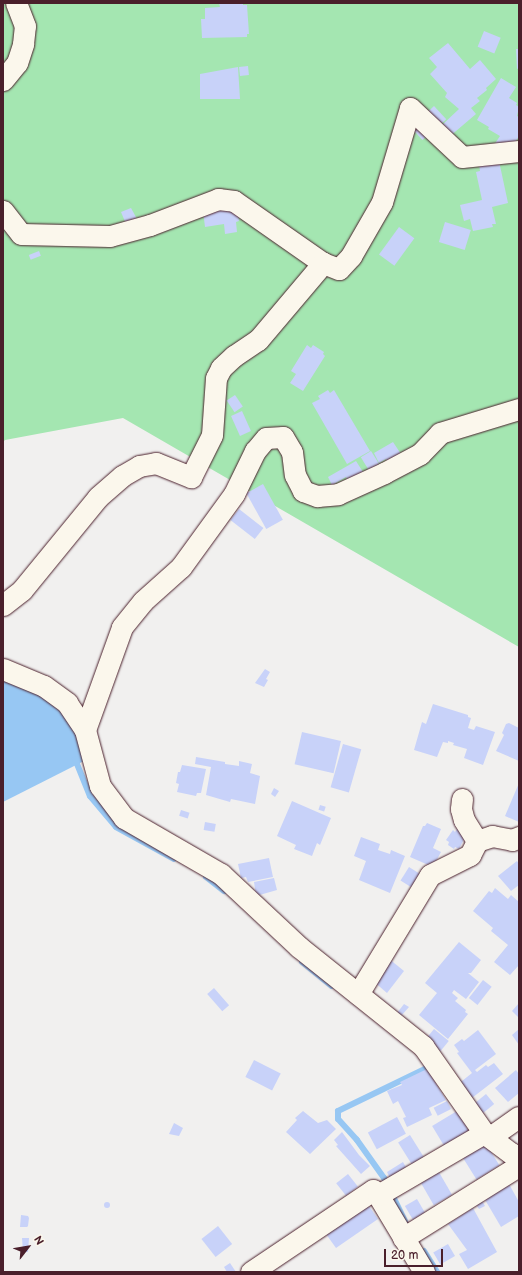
<!DOCTYPE html>
<style>
body{margin:0}
#map{position:relative;width:522px;height:1275px;overflow:hidden;background:#f1f0ef;font-family:"Balsamiq Sans",sans-serif}
div>[style]{position:absolute}
.green>*{inset:0;background:#a4e6b1}
.water>*{inset:0;background:#97c7f3}
.stream>*{height:6px;margin:-3px;padding:0 3px;transform-origin:3px;border-radius:3px;background:#97c7f3}
.building>*{inset:0;background:#c8d2f9;transform-origin:0 0}
.round{border-radius:50%}
.roads{filter:drop-shadow(0 0 1px #4a1f2b) drop-shadow(0 0 1px #4a1f2b)}
.street>*{height:21px;margin:-10.5px;padding:0 10.5px;transform-origin:10.5px;border-radius:10.5px;background:#fbf7ec}
span{translate:-50% -50%;white-space:nowrap;text-align:center;line-height:1.15;-webkit-text-stroke:3px #fbf7ec;paint-order:stroke}
.frame{position:absolute;inset:0;border:4px solid #4a1f2b;pointer-events:none}
.north{position:absolute;left:8px;top:1227px;width:40px;height:40px;-webkit-text-stroke:3px #fbf7ec;paint-order:stroke;rotate:59deg;font-size:11px;font-weight:700;line-height:16px;text-align:center;color:#4a1f2b}
.north::after{content:'';display:block;margin:auto;width:14px;height:18px;background:#4a1f2b;clip-path:polygon(50% 0,100% 100%,50% 72%,0 100%)}
.scale{position:absolute;left:384px;top:1249px;width:59px;height:18px;box-sizing:border-box;border:2px solid #4a1f2b;border-top:0;padding-left:5px;font-size:12px;line-height:14px;white-space:nowrap;color:#4a1f2b;-webkit-text-stroke:3px #fbf7ec;paint-order:stroke}
</style>
<div id="map">
<div class="green">
<i style="clip-path:polygon(3px 3px,519px 3px,519px 647px,123px 418px,5px 440px,3px 442px)"></i>
</div>
<div class="water">
<i style="clip-path:polygon(3px 679px,37px 693px,65px 715px,77px 737px,84px 761px,3px 802px)"></i>
</div>
<div class="stream">
<i style="left:75px;top:759px;width:40px;rotate:68deg"></i>
<i style="left:90px;top:796px;width:40px;rotate:50deg"></i>
<i style="left:116px;top:827px;width:66px;rotate:28.9deg"></i>
<i style="left:206px;top:877px;width:23px;rotate:38deg"></i>
<i style="left:302px;top:962px;width:38px;rotate:39deg"></i>
<i style="left:405px;top:1221px;width:48px;rotate:-116deg"></i>
<i style="left:384px;top:1178px;width:47px;rotate:-125.4deg"></i>
<i style="left:357px;top:1140px;width:28px;rotate:-132deg"></i>
<i style="left:338px;top:1119px;width:8px;rotate:-90deg"></i>
<i style="left:338px;top:1111px;width:101px;rotate:-25.8deg"></i>
<i style="left:429px;top:1067px;width:4px;rotate:-124deg"></i>
<i style="left:424px;top:1251px;width:25px;rotate:58deg"></i>
</div>
<div class="building">
<i style="clip-path:polygon(219px 3px,243px 3px,243px 5px,247px 5px,249px 34px,247px 34px,247px 37px,202px 38px,201px 19px,205px 19px,205px 8px,220px 7px)"></i>
<i style="left:484px;top:31px;width:18px;height:17px;rotate:22deg"></i>
<i style="clip-path:polygon(448px 43px,470px 69px,480px 60px,496px 79px,486px 88px,487px 90px,477px 98px,480px 101px,471px 108px,476px 114px,449px 137px,441px 126px,459px 109px,445px 97px,447px 93px,430px 74px,437px 67px,429px 58px)"></i>
<i style="clip-path:polygon(516px 49px,519px 49px,519px 68px,517px 69px)"></i>
<i style="left:248px;top:66px;width:9px;height:9px;rotate:84deg"></i>
<i style="clip-path:polygon(238px 67px,240px 99px,200px 99px,200px 74px)"></i>
<i style="clip-path:polygon(501px 78px,516px 87px,509px 98px,517px 103px,516px 105px,519px 107px,517px 116px,519px 117px,519px 136px,511px 149px,494px 145px,500px 136px,488px 129px,489px 127px,477px 120px)"></i>
<i style="left:434px;top:106px;width:18px;height:9px;rotate:47deg"></i>
<i style="left:421px;top:125px;width:12px;height:9px;rotate:48deg"></i>
<i style="clip-path:polygon(499px 161px,508px 203px,492px 207px,496px 224px,492px 224px,493px 227px,473px 231px,470px 219px,464px 221px,460px 205px,482px 200px,476px 172px,480px 171px,479px 165px)"></i>
<i style="clip-path:polygon(237px 206px,239px 221px,236px 222px,237px 232px,225px 234px,224px 224px,205px 227px,203px 211px)"></i>
<i style="clip-path:polygon(131px 208px,137px 219px,126px 224px,121px 212px)"></i>
<i style="left:445px;top:222px;width:27px;height:21px;rotate:17deg"></i>
<i style="left:399px;top:227px;width:19px;height:34px;rotate:36deg"></i>
<i style="left:39px;top:251px;width:5px;height:11px;rotate:68deg"></i>
<i style="clip-path:polygon(307px 345px,311px 348px,313px 345px,324px 352px,323px 354px,325px 356px,303px 391px,290px 383px,296px 374px,291px 371px)"></i>
<i style="clip-path:polygon(328px 390px,330px 393px,334px 390px,370px 451px,347px 464px,312px 403px,320px 399px,318px 396px)"></i>
<i style="left:235px;top:395px;width:14px;height:10px;rotate:56deg"></i>
<i style="left:242px;top:411px;width:22px;height:12px;rotate:66deg"></i>
<i style="clip-path:polygon(393px 442px,401px 454px,388px 462px,386px 459px,379px 463px,374px 453px)"></i>
<i style="left:371px;top:451px;width:15px;height:12px;rotate:58deg"></i>
<i style="clip-path:polygon(356px 461px,363px 472px,348px 481px,346px 477px,332px 485px,328px 477px)"></i>
<i style="left:263px;top:484px;width:41px;height:19px;rotate:61deg"></i>
<i style="left:239px;top:509px;width:31px;height:14px;rotate:38deg"></i>
<i style="clip-path:polygon(265px 669px,270px 672px,266px 679px,268px 680px,264px 687px,255px 683px)"></i>
<i style="clip-path:polygon(433px 704px,468px 715px,468px 717px,471px 718px,468px 728px,474px 730px,476px 726px,495px 732px,483px 765px,464px 758px,467px 749px,453px 745px,454px 743px,448px 741px,448px 743px,443px 742px,437px 757px,414px 750px,422px 722px,426px 724px)"></i>
<i style="clip-path:polygon(509px 723px,519px 728px,519px 761px,496px 751px,504px 735px,502px 733px,506px 724px)"></i>
<i style="left:302px;top:732px;width:40px;height:33px;rotate:13deg"></i>
<i style="left:343px;top:744px;width:19px;height:45px;rotate:16deg"></i>
<i style="clip-path:polygon(196px 757px,225px 762px,225px 764px,239px 766px,239px 761px,252px 764px,250px 773px,260px 776px,255px 804px,231px 799px,230px 802px,206px 795px,211px 767px,195px 764px)"></i>
<i style="clip-path:polygon(182px 765px,206px 769px,201px 793px,197px 793px,196px 796px,177px 792px,179px 784px,176px 783px,178px 772px,180px 772px)"></i>
<i style="clip-path:polygon(519px 783px,519px 822px,505px 816px)"></i>
<i style="clip-path:polygon(274px 788px,279px 791px,275px 797px,271px 794px)"></i>
<i style="clip-path:polygon(292px 801px,331px 818px,320px 845px,317px 843px,312px 856px,294px 849px,296px 845px,277px 836px)"></i>
<i style="left:320px;top:805px;width:6px;height:5px;rotate:18deg"></i>
<i style="left:181px;top:810px;width:9px;height:6px;rotate:18deg"></i>
<i style="left:205px;top:822px;width:11px;height:8px;rotate:10deg"></i>
<i style="clip-path:polygon(427px 823px,441px 829px,433px 848px,441px 852px,433px 867px,410px 857px,423px 826px,425px 826px)"></i>
<i style="clip-path:polygon(457px 829px,465px 837px,459px 849px,455px 847px,454px 849px,448px 845px,449px 842px,446px 840px,453px 830px,455px 832px)"></i>
<i style="clip-path:polygon(361px 837px,380px 844px,378px 850px,390px 854px,391px 850px,405px 856px,390px 893px,359px 880px,366px 861px,354px 856px)"></i>
<i style="clip-path:polygon(269px 858px,273px 877px,248px 882px,246px 877px,241px 878px,238px 864px)"></i>
<i style="clip-path:polygon(517px 861px,519px 864px,519px 885px,511px 891px,498px 876px)"></i>
<i style="left:409px;top:867px;width:15px;height:16px;rotate:32deg"></i>
<i style="clip-path:polygon(274px 878px,277px 890px,256px 896px,254px 882px)"></i>
<i style="clip-path:polygon(495px 888px,508px 899px,511px 895px,519px 902px,519px 965px,510px 975px,494px 962px,508px 945px,491px 931px,493px 928px,473px 911px,489px 891px,492px 893px)"></i>
<i style="clip-path:polygon(459px 942px,481px 960px,471px 973px,468px 973px,479px 982px,466px 999px,454px 990px,452px 993px,458px 998px,455px 1001px,466px 1010px,465px 1012px,468px 1014px,448px 1039px,419px 1015px,437px 993px,425px 983px)"></i>
<i style="clip-path:polygon(388px 958px,404px 971px,387px 993px,373px 981px)"></i>
<i style="left:483px;top:980px;width:11px;height:23px;rotate:38deg"></i>
<i style="left:214px;top:988px;width:23px;height:9px;rotate:49deg"></i>
<i style="clip-path:polygon(519px 1003px,519px 1018px,512px 1011px)"></i>
<i style="clip-path:polygon(404px 1004px,409px 1007px,401px 1016px,397px 1013px)"></i>
<i style="left:434px;top:1029px;width:19px;height:13px;rotate:39deg"></i>
<i style="clip-path:polygon(519px 1029px,519px 1045px,512px 1035px)"></i>
<i style="clip-path:polygon(478px 1030px,496px 1054px,475px 1070px,477px 1072px,486px 1065px,488px 1067px,494px 1063px,503px 1074px,468px 1101px,457px 1085px,472px 1073px,457px 1053px,459px 1052px,454px 1045px,462px 1039px,464px 1041px)"></i>
<i style="left:254px;top:1060px;width:30px;height:19px;rotate:27deg"></i>
<i style="clip-path:polygon(427px 1069px,446px 1100px,429px 1108px,432px 1115px,407px 1127px,403px 1118px,406px 1117px,398px 1101px,393px 1104px,387px 1091px,402px 1085px,400px 1082px)"></i>
<i style="clip-path:polygon(516px 1070px,519px 1074px,519px 1093px,508px 1102px,495px 1088px)"></i>
<i style="left:486px;top:1094px;width:13px;height:17px;rotate:51deg"></i>
<i style="left:447px;top:1101px;width:9px;height:15px;rotate:63deg"></i>
<i style="clip-path:polygon(303px 1111px,318px 1123px,327px 1120px,336px 1129px,310px 1154px,286px 1132px,297px 1120px,295px 1118px)"></i>
<i style="left:457px;top:1111px;width:26px;height:29px;rotate:59deg"></i>
<i style="left:397px;top:1117px;width:19px;height:33px;rotate:62deg"></i>
<i style="clip-path:polygon(174px 1123px,183px 1128px,179px 1136px,169px 1134px)"></i>
<i style="clip-path:polygon(342px 1132px,359px 1155px,370px 1166px,361px 1174px,336px 1146px,338px 1145px,334px 1140px)"></i>
<i style="left:410px;top:1135px;width:31px;height:14px;rotate:58deg"></i>
<i style="left:483px;top:1139px;width:31px;height:27px;rotate:58deg"></i>
<i style="clip-path:polygon(403px 1162px,408px 1171px,391px 1180px,387px 1172px)"></i>
<i style="left:436px;top:1167px;width:32px;height:21px;rotate:60deg"></i>
<i style="left:348px;top:1174px;width:16px;height:15px;rotate:52deg"></i>
<i style="clip-path:polygon(509px 1184px,519px 1202px,519px 1216px,501px 1227px,484px 1198px)"></i>
<i style="left:417px;top:1199px;width:16px;height:14px;rotate:60deg"></i>
<i style="clip-path:polygon(481px 1199px,485px 1206px,479px 1209px,475px 1203px)"></i>
<i class="round" style="left:104px;top:1202px;width:6px;height:6px"></i>
<i style="clip-path:polygon(366px 1202px,378px 1219px,336px 1248px,326px 1234px,342px 1224px,339px 1220px)"></i>
<i style="clip-path:polygon(473px 1208px,497px 1252px,468px 1269px,459px 1254px,467px 1250px,448px 1224px)"></i>
<i style="clip-path:polygon(21px 1215px,28px 1216px,29px 1218px,28px 1226px,27px 1227px,20px 1227px)"></i>
<i style="left:218px;top:1226px;width:23px;height:21px;rotate:52deg"></i>
<i style="clip-path:polygon(22px 1238px,29px 1238px,28px 1252px,23px 1252px)"></i>
<i style="left:448px;top:1244px;width:14px;height:17px;rotate:60deg"></i>
<i style="clip-path:polygon(230px 1263px,236px 1272px,227px 1272px,224px 1267px)"></i>
</div>
<div class="roads">
<div class="street">
<i style="left:3px;top:80px;width:22px;rotate:-51deg"></i>
<i style="left:17px;top:63px;width:20px;rotate:-72deg"></i>
<i style="left:23px;top:44px;width:18px;rotate:-84deg"></i>
<i style="left:25px;top:26px;width:25px;rotate:-111deg"></i>
<i style="left:3px;top:211px;width:29px;rotate:52deg"></i>
<i style="left:21px;top:234px;width:89px;rotate:1.3deg"></i>
<i style="left:110px;top:236px;width:41px;rotate:-15.4deg"></i>
<i style="left:150px;top:225px;width:73px;rotate:-20.9deg"></i>
<i style="left:218px;top:199px;width:16px;rotate:7deg"></i>
<i style="left:234px;top:201px;width:108px;rotate:34.9deg"></i>
<i style="left:323px;top:263px;width:17px;rotate:21deg"></i>
<i style="left:339px;top:269px;width:18px;rotate:-47deg"></i>
<i style="left:351px;top:256px;width:62px;rotate:-60.1deg"></i>
<i style="left:382px;top:202px;width:98px;rotate:-73.4deg"></i>
<i style="left:410px;top:108px;width:71px;rotate:43.3deg"></i>
<i style="left:462px;top:157px;width:57px;rotate:-6deg"></i>
<i style="left:3px;top:605px;width:24px;rotate:-38deg"></i>
<i style="left:22px;top:590px;width:120px;rotate:-50.7deg"></i>
<i style="left:98px;top:497px;width:32px;rotate:-41deg"></i>
<i style="left:122px;top:476px;width:20px;rotate:-30deg"></i>
<i style="left:139px;top:466px;width:17px;rotate:-10deg"></i>
<i style="left:156px;top:463px;width:38px;rotate:22deg"></i>
<i style="left:191px;top:477px;width:47px;rotate:-63.4deg"></i>
<i style="left:212px;top:435px;width:57px;rotate:-86deg"></i>
<i style="left:216px;top:378px;width:11px;rotate:-63deg"></i>
<i style="left:221px;top:368px;width:18px;rotate:-43deg"></i>
<i style="left:234px;top:356px;width:29px;rotate:-34deg"></i>
<i style="left:258px;top:340px;width:101px;rotate:-49.8deg"></i>
<i style="left:3px;top:669px;width:44px;rotate:22.5deg"></i>
<i style="left:44px;top:686px;width:29px;rotate:36deg"></i>
<i style="left:67px;top:703px;width:32px;rotate:56deg"></i>
<i style="left:85px;top:730px;width:58px;rotate:75deg"></i>
<i style="left:100px;top:786px;width:40px;rotate:53deg"></i>
<i style="left:124px;top:818px;width:112px;rotate:30deg"></i>
<i style="left:221px;top:874px;width:107px;rotate:43.1deg"></i>
<i style="left:299px;top:947px;width:159px;rotate:38.6deg"></i>
<i style="left:423px;top:1046px;width:106px;rotate:55deg"></i>
<i style="left:484px;top:1133px;width:34px;rotate:37deg"></i>
<i style="left:511px;top:1153px;width:9px;rotate:27deg"></i>
<i style="left:85px;top:730px;width:109px;rotate:-70.2deg"></i>
<i style="left:122px;top:627px;width:33px;rotate:-51deg"></i>
<i style="left:143px;top:601px;width:51px;rotate:-41.8deg"></i>
<i style="left:181px;top:567px;width:90px;rotate:-54deg"></i>
<i style="left:234px;top:494px;width:48px;rotate:-64deg"></i>
<i style="left:255px;top:451px;width:17px;rotate:-50deg"></i>
<i style="left:266px;top:438px;width:17px;rotate:-3deg"></i>
<i style="left:283px;top:437px;width:17px;rotate:59deg"></i>
<i style="left:292px;top:452px;width:23px;rotate:83deg"></i>
<i style="left:295px;top:475px;width:18px;rotate:63deg"></i>
<i style="left:303px;top:491px;width:15px;rotate:20deg"></i>
<i style="left:317px;top:496px;width:21px;rotate:-5deg"></i>
<i style="left:338px;top:494px;width:51px;rotate:-24.5deg"></i>
<i style="left:384px;top:473px;width:41px;rotate:-27.8deg"></i>
<i style="left:420px;top:454px;width:29px;rotate:-46deg"></i>
<i style="left:440px;top:433px;width:83px;rotate:-16.9deg"></i>
<i style="left:462px;top:799px;width:10px;rotate:96deg"></i>
<i style="left:461px;top:809px;width:11px;rotate:75deg"></i>
<i style="left:464px;top:820px;width:25px;rotate:58deg"></i>
<i style="left:358px;top:994px;width:139px;rotate:-58.8deg"></i>
<i style="left:430px;top:875px;width:45px;rotate:-26.6deg"></i>
<i style="left:470px;top:855px;width:16px;rotate:-63deg"></i>
<i style="left:477px;top:841px;width:16px;rotate:-18deg"></i>
<i style="left:492px;top:836px;width:20px;rotate:11deg"></i>
<i style="left:512px;top:840px;width:8px;rotate:-23deg"></i>
<i style="left:490px;top:1137px;width:35px;rotate:-35deg"></i>
<i style="left:378px;top:1195px;width:90px;rotate:59.1deg"></i>
<i style="left:403px;top:1238px;width:132px;rotate:-32deg"></i>
<i style="left:515px;top:1168px;width:6px;rotate:-45deg"></i>
<i style="left:251px;top:1272px;width:147px;rotate:-33.9deg"></i>
<i style="left:373px;top:1190px;width:7px;rotate:45deg"></i>
<i style="left:378px;top:1195px;width:123px;rotate:-30.3deg"></i>
</div>
</div>
<div class="frame"></div>
<div class="north">N</div>
<div class="scale">20 m</div>
</div>
